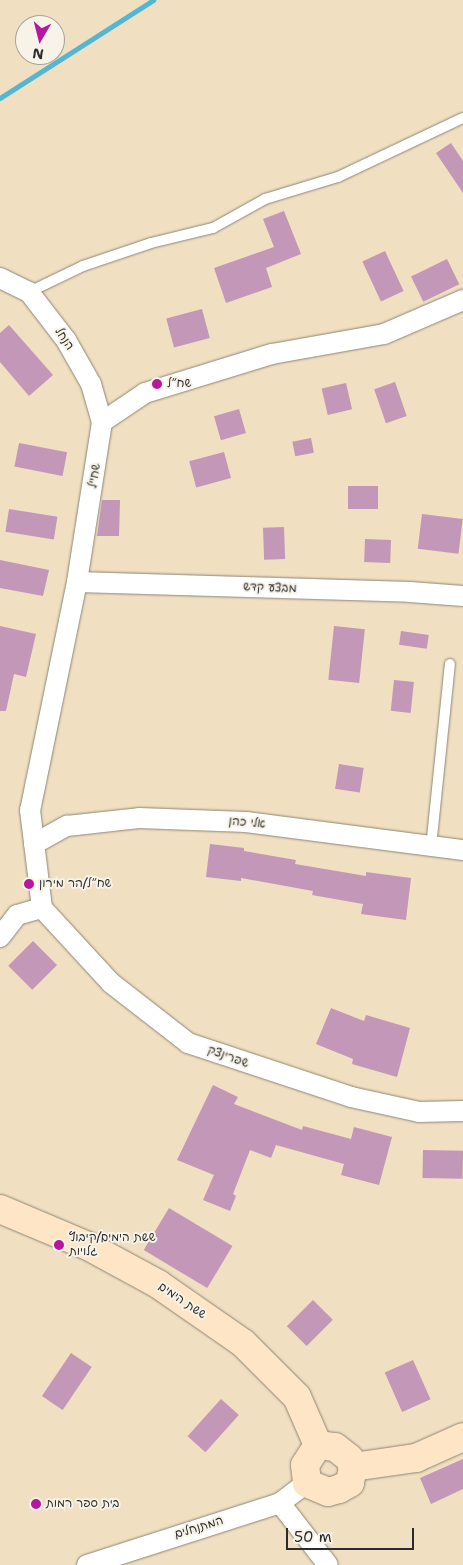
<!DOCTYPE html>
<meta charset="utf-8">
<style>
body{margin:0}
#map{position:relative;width:463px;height:1565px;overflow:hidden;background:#f0dfc1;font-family:"Shantell Sans","Playpen Sans Hebrew",sans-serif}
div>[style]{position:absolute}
.stream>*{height:5px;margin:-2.5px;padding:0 2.5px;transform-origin:2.5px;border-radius:2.5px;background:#53b6d2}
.building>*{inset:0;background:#c297b8;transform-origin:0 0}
.roads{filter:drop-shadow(0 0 1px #8e8576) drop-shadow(0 0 1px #8e8576)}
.lane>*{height:10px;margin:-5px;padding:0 5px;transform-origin:5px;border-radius:5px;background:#fff}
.street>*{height:20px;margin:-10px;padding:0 10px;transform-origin:10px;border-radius:10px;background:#fff}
.secondary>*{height:28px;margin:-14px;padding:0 14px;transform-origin:14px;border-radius:14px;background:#fde5c5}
.dots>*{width:14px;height:14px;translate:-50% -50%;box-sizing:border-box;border:2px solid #f7f3e8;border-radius:50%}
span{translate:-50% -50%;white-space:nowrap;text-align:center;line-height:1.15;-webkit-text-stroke:4px #f7f3e8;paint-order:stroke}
.street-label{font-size:12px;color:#2b2b2b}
.poi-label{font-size:12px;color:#2b2b2b}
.left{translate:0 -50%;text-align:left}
.north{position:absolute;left:15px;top:15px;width:50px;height:50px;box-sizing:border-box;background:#f7f3e8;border:1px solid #a5a39c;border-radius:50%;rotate:188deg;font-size:14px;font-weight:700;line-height:20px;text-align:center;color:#2b2b2b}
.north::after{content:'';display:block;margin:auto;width:18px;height:22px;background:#b5179e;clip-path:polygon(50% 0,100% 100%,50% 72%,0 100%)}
.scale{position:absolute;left:286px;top:1528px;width:128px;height:22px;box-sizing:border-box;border:2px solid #2b2b2b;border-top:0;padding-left:6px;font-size:15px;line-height:18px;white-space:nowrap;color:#2b2b2b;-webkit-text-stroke:4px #f7f3e8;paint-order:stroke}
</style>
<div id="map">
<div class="stream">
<i style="left:0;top:98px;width:182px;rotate:-32.6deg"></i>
</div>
<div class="building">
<i style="clip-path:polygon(451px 143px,463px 161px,463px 193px,436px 153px)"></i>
<i style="clip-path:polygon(284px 211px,301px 254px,266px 268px,272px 287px,226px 303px,214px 268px,274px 247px,263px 219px)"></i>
<i style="left:385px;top:251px;width:44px;height:25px;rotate:65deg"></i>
<i style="left:447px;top:259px;width:28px;height:40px;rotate:64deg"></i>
<i style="left:202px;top:309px;width:30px;height:37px;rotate:75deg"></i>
<i style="clip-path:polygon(9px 325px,53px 375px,29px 396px,0 362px,0 333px)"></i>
<i style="left:395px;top:382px;width:36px;height:22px;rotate:71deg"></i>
<i style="left:346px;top:383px;width:27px;height:25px;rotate:77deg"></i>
<i style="left:239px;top:409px;width:25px;height:26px;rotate:74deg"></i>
<i style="left:311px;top:438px;width:15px;height:19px;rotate:79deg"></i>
<i style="left:19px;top:443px;width:49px;height:24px;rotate:11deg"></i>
<i style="left:224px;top:452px;width:27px;height:36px;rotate:75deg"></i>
<i style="left:348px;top:486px;width:30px;height:23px"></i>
<i style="clip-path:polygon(102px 500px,120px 500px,119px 536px,97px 536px)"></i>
<i style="left:9px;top:509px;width:49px;height:23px;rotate:9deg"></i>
<i style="left:422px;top:514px;width:41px;height:35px;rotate:7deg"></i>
<i style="left:284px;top:527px;width:32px;height:21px;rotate:88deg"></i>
<i style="left:365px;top:539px;width:26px;height:23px;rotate:2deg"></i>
<i style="clip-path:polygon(0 560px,49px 570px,43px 596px,0 588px)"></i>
<i style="clip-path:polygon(0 626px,36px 634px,26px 677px,14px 674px,6px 711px,0 711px)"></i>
<i style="left:334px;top:626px;width:31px;height:54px;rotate:6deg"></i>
<i style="left:401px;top:631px;width:28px;height:14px;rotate:8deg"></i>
<i style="left:394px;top:680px;width:20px;height:31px;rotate:6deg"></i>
<i style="left:339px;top:764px;width:25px;height:25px;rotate:9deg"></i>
<i style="clip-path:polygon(210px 844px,244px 848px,244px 851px,296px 860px,295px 864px,366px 876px,366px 872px,411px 878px,406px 920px,361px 914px,363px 904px,312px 895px,313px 891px,241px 878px,241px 881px,206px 877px)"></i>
<i style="left:33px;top:941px;width:34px;height:35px;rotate:45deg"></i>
<i style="clip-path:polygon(331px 1008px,364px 1021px,366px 1015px,410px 1028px,397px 1077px,352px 1064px,353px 1059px,316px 1044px)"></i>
<i style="clip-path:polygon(213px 1085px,238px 1097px,234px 1104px,302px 1130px,303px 1126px,351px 1139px,354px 1127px,392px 1137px,379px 1185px,341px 1175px,344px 1164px,276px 1145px,271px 1158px,250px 1150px,233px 1194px,236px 1196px,230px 1211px,203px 1200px,214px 1175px,177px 1160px)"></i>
<i style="left:423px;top:1150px;width:40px;height:28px;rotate:1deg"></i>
<i style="left:169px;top:1208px;width:74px;height:49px;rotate:31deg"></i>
<i style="left:313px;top:1300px;width:28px;height:37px;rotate:45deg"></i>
<i style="left:71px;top:1353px;width:25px;height:52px;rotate:34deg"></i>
<i style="left:413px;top:1360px;width:43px;height:31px;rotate:66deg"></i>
<i style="left:221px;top:1399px;width:24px;height:50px;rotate:42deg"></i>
<i style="clip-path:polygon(463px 1459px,463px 1489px,431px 1504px,420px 1478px)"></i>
</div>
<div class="roads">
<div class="lane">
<i style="left:29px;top:292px;width:60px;rotate:-25.7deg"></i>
<i style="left:83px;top:266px;width:72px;rotate:-18.7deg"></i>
<i style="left:151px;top:243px;width:64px;rotate:-13.6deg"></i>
<i style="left:213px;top:228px;width:60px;rotate:-29.1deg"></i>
<i style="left:265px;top:199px;width:76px;rotate:-16.8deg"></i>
<i style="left:338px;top:177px;width:138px;rotate:-25.3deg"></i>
<i style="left:431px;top:847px;width:184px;rotate:-84.1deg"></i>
</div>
<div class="street">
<i style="left:0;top:278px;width:32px;rotate:26deg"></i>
<i style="left:29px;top:292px;width:61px;rotate:52.4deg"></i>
<i style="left:66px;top:340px;width:51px;rotate:60.4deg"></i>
<i style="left:91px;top:384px;width:40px;rotate:74deg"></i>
<i style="left:102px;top:422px;width:162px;rotate:98.9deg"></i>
<i style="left:77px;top:582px;width:233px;rotate:101.6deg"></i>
<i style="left:30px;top:810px;width:99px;rotate:83deg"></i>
<i style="left:102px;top:422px;width:52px;rotate:-34deg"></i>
<i style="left:145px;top:393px;width:133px;rotate:-17.1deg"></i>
<i style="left:272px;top:354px;width:114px;rotate:-10.1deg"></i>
<i style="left:384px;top:334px;width:86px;rotate:-23.3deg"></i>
<i style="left:77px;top:582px;width:333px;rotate:1.7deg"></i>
<i style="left:410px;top:592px;width:53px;rotate:4.3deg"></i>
<i style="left:34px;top:844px;width:38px;rotate:-29deg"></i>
<i style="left:67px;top:826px;width:72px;rotate:-6.3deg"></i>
<i style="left:139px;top:818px;width:107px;rotate:2.1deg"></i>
<i style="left:246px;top:822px;width:219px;rotate:7.4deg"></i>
<i style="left:42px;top:908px;width:102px;rotate:47.4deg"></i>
<i style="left:111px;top:983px;width:98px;rotate:37.9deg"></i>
<i style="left:188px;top:1043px;width:172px;rotate:18.3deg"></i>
<i style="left:351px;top:1097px;width:70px;rotate:12.4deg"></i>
<i style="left:419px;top:1112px;width:44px;rotate:-1.3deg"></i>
<i style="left:0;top:937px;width:28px;rotate:-52deg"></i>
<i style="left:17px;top:915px;width:26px;rotate:-16deg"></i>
<i style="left:280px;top:1503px;width:78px;rotate:52.3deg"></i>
<i style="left:87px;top:1565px;width:203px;rotate:-17.8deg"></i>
<i style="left:280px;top:1503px;width:34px;rotate:-37deg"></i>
</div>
<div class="secondary">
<i style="left:0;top:1209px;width:95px;rotate:22.8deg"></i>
<i style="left:88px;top:1246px;width:80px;rotate:28.5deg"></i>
<i style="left:158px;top:1284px;width:103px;rotate:34.8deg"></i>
<i style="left:243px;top:1343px;width:76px;rotate:45deg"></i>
<i style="left:297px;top:1397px;width:52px;rotate:66.4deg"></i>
<i style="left:318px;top:1445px;width:17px;rotate:7deg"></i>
<i style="left:335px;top:1447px;width:18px;rotate:38deg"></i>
<i style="left:349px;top:1458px;width:10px;rotate:66deg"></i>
<i style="left:353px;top:1467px;width:16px;rotate:101deg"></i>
<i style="left:350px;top:1483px;width:13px;rotate:151deg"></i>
<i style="left:339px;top:1489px;width:11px;rotate:165deg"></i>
<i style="left:328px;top:1492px;width:23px;rotate:-157deg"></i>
<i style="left:307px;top:1483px;width:18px;rotate:-96deg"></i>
<i style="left:305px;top:1465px;width:24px;rotate:-57deg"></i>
<i style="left:353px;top:1467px;width:64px;rotate:-8.1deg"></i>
<i style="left:416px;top:1458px;width:51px;rotate:-24.1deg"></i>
</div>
</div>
<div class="dots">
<i style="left:157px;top:384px;background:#b5179e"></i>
<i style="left:29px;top:884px;background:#b5179e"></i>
<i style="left:59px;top:1245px;background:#b5179e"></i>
<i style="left:36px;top:1504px;background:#b5179e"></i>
</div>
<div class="street-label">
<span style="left:64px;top:339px;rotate:56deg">הנחל</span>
<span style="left:95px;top:476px;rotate:-81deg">שח"ל</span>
<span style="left:270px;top:588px;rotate:2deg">מבצע קדש</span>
<span style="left:247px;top:823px;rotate:5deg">אלי כהן</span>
<span style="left:228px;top:1057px;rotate:20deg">שפרינצק</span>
<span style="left:182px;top:1301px;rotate:34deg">ששת הימים</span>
<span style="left:199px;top:1528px;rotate:-17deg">המתנחלים</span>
</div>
<div class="poi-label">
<span class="left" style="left:167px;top:384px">שח״ל</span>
<span class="left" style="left:39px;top:884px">שח״ל/הר מירון</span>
<span class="left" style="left:69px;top:1245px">ששת הימים/קיבוץ<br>גלויות</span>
<span class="left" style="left:46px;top:1504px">בית ספר רמות</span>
</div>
<div class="north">N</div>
<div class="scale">50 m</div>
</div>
